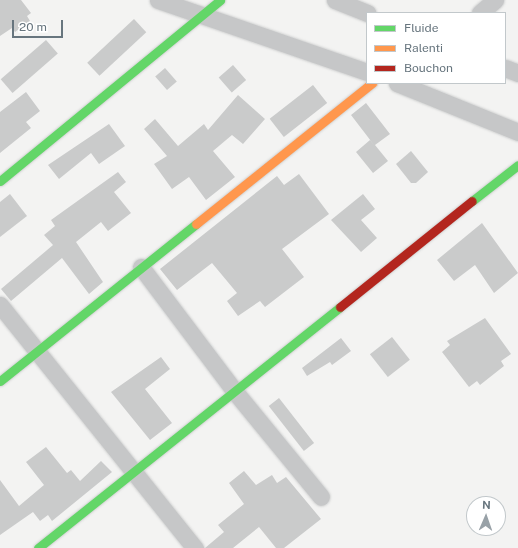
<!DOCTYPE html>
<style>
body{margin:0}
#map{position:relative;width:518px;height:548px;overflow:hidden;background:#f3f3f2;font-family:"Public Sans",sans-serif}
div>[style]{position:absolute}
.building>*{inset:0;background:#cacbcb;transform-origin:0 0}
.roads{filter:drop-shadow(0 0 1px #cfd0d0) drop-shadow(0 0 1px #cfd0d0)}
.street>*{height:17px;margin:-8.5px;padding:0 8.5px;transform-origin:8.5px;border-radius:8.5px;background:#c6c7c8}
.fast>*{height:9px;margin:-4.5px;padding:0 4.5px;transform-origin:4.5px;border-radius:4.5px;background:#63d668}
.slow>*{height:9px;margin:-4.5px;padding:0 4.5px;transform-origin:4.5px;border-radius:4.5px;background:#ff974d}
.jam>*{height:9px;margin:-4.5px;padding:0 4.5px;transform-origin:4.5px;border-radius:4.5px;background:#b3261e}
span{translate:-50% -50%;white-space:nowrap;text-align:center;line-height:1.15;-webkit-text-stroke:4px #fff;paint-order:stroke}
.legend{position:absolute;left:366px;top:12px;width:140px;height:72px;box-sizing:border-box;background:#fff;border:1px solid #c2c8cb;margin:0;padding:5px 7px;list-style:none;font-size:12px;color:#67757e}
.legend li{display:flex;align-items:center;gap:8px;height:20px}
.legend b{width:20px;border:1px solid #c2c8cb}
.north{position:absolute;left:466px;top:496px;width:40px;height:40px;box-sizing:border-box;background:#fff;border:1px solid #c2c8cb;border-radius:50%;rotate:2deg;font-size:11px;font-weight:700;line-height:16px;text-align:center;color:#67757e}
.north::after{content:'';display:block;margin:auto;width:14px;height:18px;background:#98a1a7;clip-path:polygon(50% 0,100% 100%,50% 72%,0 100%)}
.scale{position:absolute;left:12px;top:20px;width:51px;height:18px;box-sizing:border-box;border:2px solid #67757e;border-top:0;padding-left:5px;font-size:12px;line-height:14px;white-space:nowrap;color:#67757e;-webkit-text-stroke:3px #fff;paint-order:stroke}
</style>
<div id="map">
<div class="building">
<i style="clip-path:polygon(0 0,21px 0,31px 13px,27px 16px,30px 21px,15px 32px,12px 28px,0 36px)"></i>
<i style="left:134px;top:19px;width:18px;height:64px;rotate:47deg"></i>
<i style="left:46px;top:40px;width:18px;height:60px;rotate:49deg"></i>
<i style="left:233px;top:65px;width:20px;height:19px;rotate:49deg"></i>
<i style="left:165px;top:68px;width:18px;height:13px;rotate:49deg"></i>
<i style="left:313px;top:85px;width:23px;height:55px;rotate:52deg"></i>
<i style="clip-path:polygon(26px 92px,40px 111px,26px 122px,31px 128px,0 153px,0 112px)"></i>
<i style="clip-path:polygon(238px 95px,265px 119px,243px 144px,232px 135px,213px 151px,235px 177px,206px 200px,189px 177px,172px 189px,154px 164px,167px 156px,144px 129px,155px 119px,178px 146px,204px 124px,208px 130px)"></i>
<i style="clip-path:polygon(366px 103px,390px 134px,375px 145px,388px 161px,373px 173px,356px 152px,370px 140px,374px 145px,351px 115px)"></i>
<i style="clip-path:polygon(109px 124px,125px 146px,99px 164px,91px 153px,59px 179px,48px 165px)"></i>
<i style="clip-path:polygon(411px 151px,428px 172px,416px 183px,411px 183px,396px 164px)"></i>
<i style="clip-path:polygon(118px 172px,126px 182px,114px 192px,131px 213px,108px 231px,101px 222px,76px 242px,103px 282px,89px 294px,62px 258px,11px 301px,1px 289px,53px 245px,44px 235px,55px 226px,51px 220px)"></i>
<i style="clip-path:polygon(299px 174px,329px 214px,282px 249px,304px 277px,265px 307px,260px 301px,238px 316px,227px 301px,237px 293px,212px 263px,177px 290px,160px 269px,277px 176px,284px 185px)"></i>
<i style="clip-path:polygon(10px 194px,27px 216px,0 237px,0 202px)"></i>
<i style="clip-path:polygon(363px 194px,375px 209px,361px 220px,377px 238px,361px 252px,331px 220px)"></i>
<i style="clip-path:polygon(482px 223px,518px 273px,494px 293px,475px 265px,454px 281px,437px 260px)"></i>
<i style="clip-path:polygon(485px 318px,511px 354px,501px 361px,504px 366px,480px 385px,477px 381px,469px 387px,442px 352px,450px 345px,447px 341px)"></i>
<i style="left:392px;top:337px;width:29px;height:28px;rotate:52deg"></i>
<i style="clip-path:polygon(341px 338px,351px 351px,332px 365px,330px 362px,307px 376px,302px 368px)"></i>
<i style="clip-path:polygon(161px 357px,170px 369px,145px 389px,172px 423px,150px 440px,111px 392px)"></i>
<i style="left:279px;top:398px;width:57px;height:13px;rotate:52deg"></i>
<i style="clip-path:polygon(46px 447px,67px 473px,71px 470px,80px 481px,101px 461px,112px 472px,52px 521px,48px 515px,40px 521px,33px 512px,0 535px,0 480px,19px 506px,44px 485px,26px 462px)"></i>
<i style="clip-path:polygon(244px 471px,256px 485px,272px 475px,277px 483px,286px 477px,321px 519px,284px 548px,276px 548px,259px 527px,233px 548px,205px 548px,224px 532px,218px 525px,244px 504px,229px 483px)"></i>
</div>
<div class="roads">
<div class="street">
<i style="left:158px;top:0;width:221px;rotate:19deg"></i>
<i style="left:335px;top:0;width:35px;rotate:22deg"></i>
<i style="left:480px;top:13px;width:20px;rotate:-41deg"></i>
<i style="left:505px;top:68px;width:14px;rotate:21deg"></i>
<i style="left:397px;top:83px;width:131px;rotate:22deg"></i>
<i style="left:141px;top:267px;width:158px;rotate:53deg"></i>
<i style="left:236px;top:393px;width:134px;rotate:50.7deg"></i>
<i style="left:0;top:305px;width:312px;rotate:51.3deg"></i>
</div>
<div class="fast">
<i style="left:0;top:181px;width:285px;rotate:-39.4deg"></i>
<i style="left:472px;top:201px;width:58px;rotate:-38deg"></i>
<i style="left:0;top:381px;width:251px;rotate:-38.7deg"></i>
<i style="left:38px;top:548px;width:386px;rotate:-38.6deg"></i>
</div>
<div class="slow">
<i style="left:196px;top:224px;width:226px;rotate:-38.7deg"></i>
</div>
<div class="jam">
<i style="left:340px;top:307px;width:169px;rotate:-38.8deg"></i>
</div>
</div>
<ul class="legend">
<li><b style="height:5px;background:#63d668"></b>Fluide</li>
<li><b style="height:5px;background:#ff974d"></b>Ralenti</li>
<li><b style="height:5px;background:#b3261e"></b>Bouchon</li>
</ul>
<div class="north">N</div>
<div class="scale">20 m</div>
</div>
